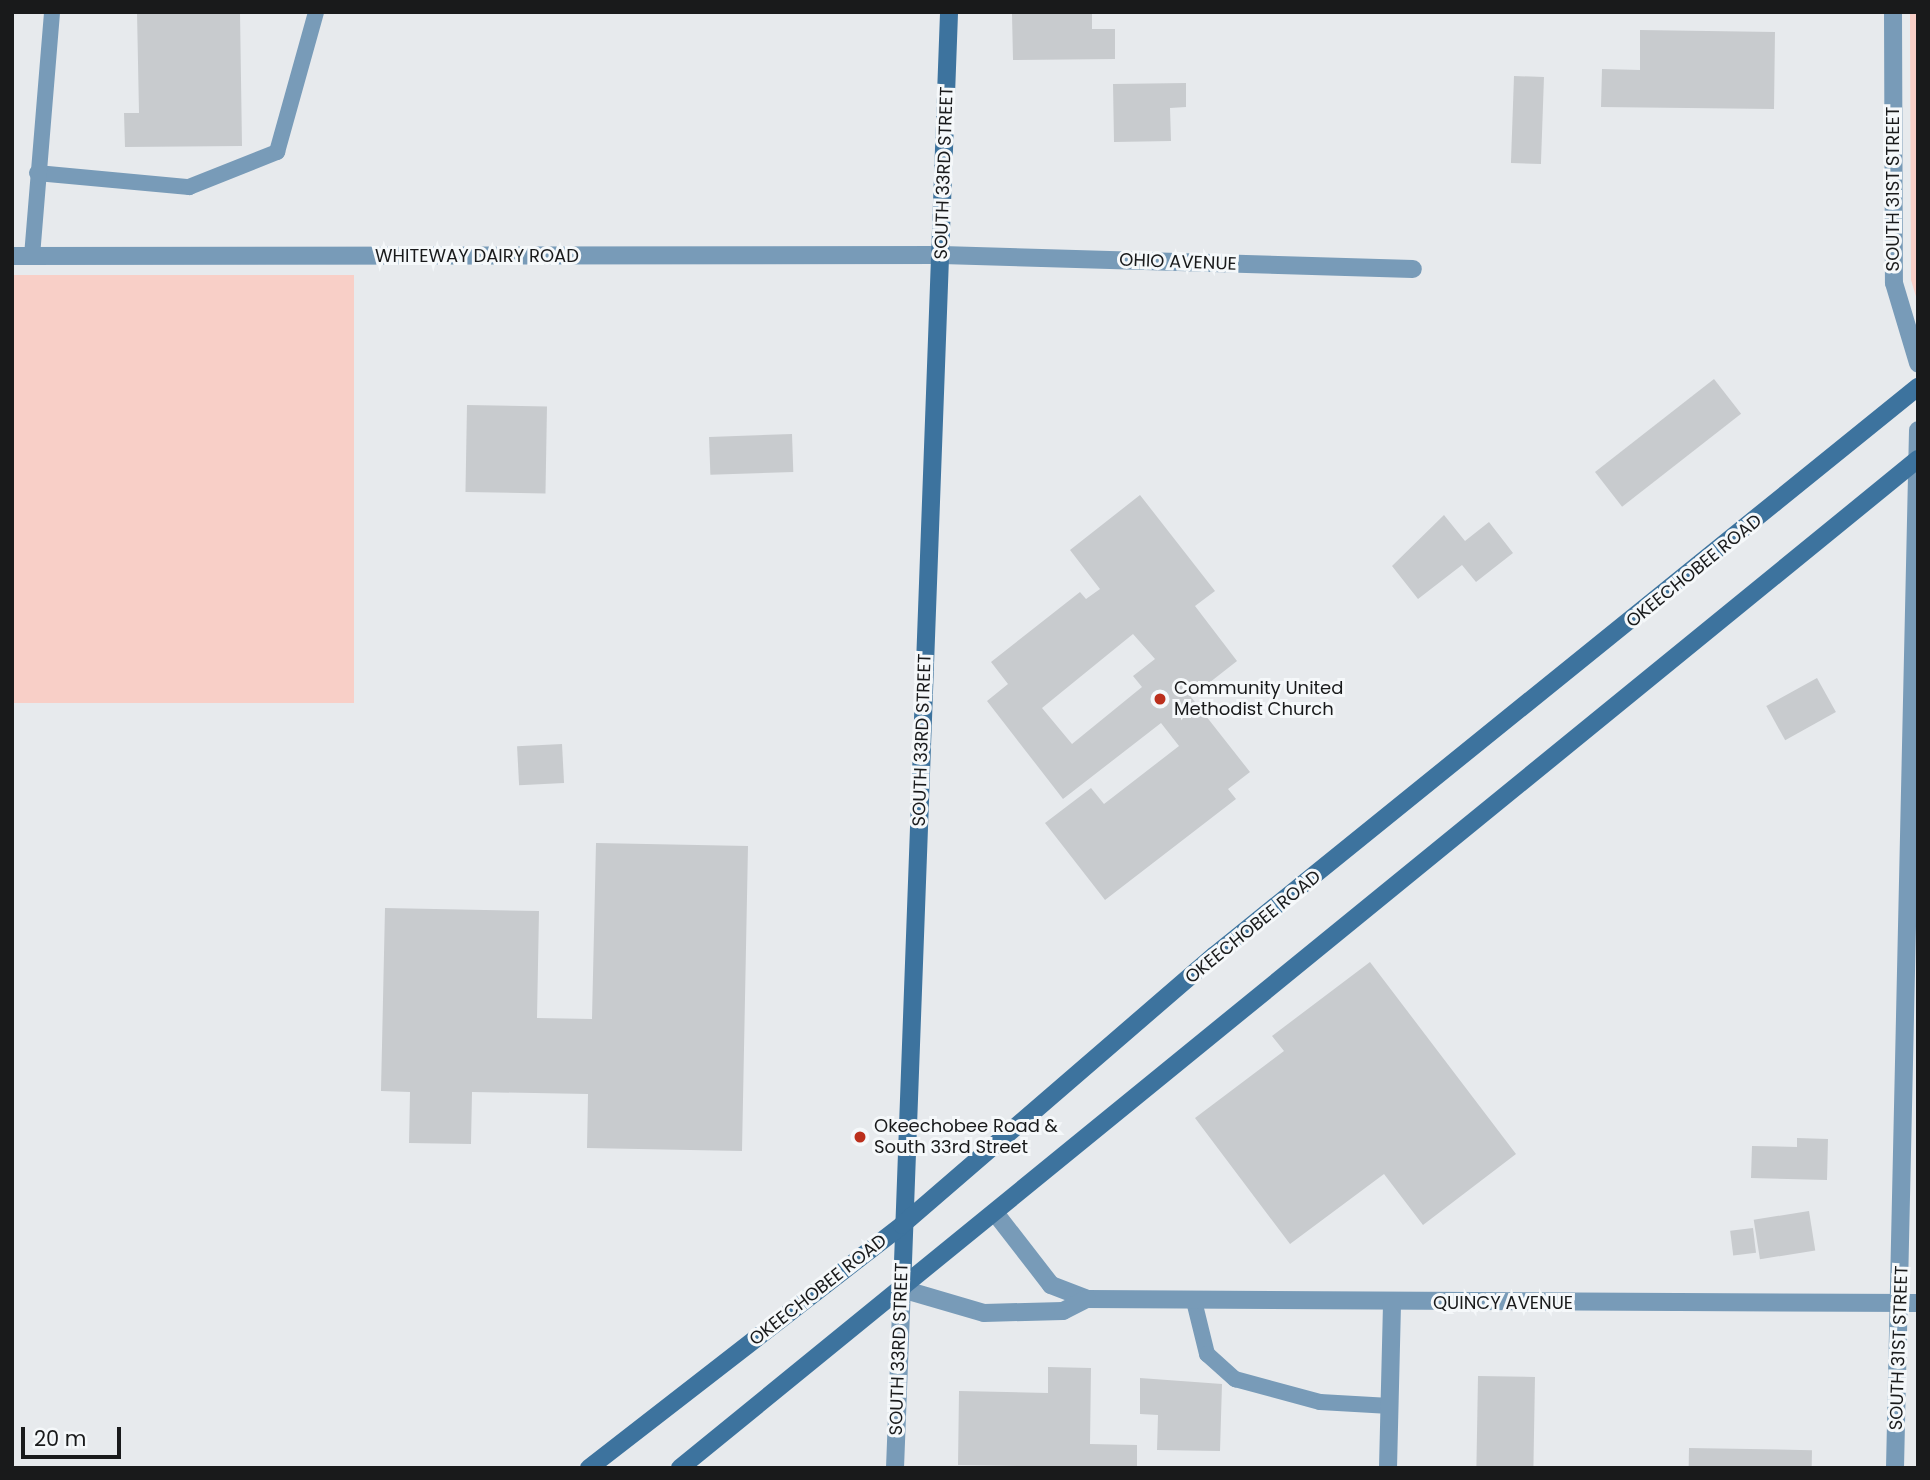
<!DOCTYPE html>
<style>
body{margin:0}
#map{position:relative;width:1930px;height:1480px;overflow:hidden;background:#e7eaed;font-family:Poppins,sans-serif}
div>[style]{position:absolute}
.green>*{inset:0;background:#f8cfc7;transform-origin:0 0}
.building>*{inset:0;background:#c8cbce;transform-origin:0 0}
.lane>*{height:16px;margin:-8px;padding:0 8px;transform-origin:8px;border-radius:8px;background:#789bb8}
.street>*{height:18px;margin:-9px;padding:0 9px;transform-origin:9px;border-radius:9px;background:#789bb8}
.secondary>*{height:18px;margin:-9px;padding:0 9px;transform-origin:9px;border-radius:9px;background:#3d739e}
.dots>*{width:19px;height:19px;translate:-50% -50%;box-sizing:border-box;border:4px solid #f5f8fa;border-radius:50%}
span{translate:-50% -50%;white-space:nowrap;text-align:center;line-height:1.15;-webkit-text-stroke:6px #f5f8fa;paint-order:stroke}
.street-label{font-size:18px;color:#191a1b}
.poi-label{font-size:18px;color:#191a1b}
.left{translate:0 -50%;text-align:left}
.frame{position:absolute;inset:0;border:14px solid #191a1b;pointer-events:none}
.scale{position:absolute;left:21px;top:1427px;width:100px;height:32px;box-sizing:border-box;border:4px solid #191a1b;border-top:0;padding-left:9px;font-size:21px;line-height:24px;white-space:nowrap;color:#191a1b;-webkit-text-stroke:5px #f5f8fa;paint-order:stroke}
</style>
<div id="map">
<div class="green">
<i style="clip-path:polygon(1910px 12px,1918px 12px,1918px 303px,1911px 280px)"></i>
<i style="left:354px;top:275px;width:428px;height:342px;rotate:90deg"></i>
</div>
<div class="building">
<i style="clip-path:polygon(137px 12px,240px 12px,242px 146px,125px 147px,124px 113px,139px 113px)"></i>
<i style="clip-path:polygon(1092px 13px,1092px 29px,1115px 29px,1115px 59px,1013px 60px,1012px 14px)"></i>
<i style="clip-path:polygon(1640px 30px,1775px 32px,1774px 109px,1601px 107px,1602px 69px,1640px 70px)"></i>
<i style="left:1514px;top:76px;width:30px;height:87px;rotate:2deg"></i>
<i style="clip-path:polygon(1186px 83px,1186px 107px,1170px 108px,1171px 141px,1114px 142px,1113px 84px)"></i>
<i style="left:1714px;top:379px;width:44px;height:151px;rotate:52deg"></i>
<i style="left:467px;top:405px;width:80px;height:87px;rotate:1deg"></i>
<i style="left:792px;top:434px;width:38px;height:83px;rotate:88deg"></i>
<i style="clip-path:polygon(evenodd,1140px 495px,1215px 591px,1195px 606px,1237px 661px,1191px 697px,1250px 772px,1228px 789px,1236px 799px,1105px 900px,1045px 823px,1091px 788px,1104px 804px,1179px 746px,1161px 723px,1063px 799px,987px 701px,1008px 684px,991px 662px,1080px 592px,1086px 599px,1100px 589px,1070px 550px,1140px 495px,1133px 634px,1155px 659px,1133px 676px,1142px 687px,1072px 744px,1042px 708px,1133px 634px)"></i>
<i style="clip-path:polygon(1444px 515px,1465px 541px,1489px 522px,1513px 553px,1476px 582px,1462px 565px,1418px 599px,1392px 566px)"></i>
<i style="left:1817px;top:678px;width:39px;height:58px;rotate:61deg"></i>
<i style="left:562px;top:744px;width:39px;height:45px;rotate:87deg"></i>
<i style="clip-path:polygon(596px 843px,748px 846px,742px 1151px,587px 1148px,588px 1094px,472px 1092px,471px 1144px,409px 1143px,410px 1092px,381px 1091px,385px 908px,539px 911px,537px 1018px,592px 1019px)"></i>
<i style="clip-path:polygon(1370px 962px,1516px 1154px,1423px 1225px,1384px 1174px,1290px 1244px,1195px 1118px,1284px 1051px,1272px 1036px)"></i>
<i style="clip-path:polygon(1797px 1138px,1828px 1139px,1827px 1180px,1751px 1178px,1752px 1146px,1797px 1147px)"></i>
<i style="left:1809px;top:1211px;width:40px;height:56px;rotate:81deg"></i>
<i style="left:1753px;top:1228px;width:25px;height:23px;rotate:83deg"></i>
<i style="clip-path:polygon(1048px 1367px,1091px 1368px,1090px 1444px,1137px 1445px,1137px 1468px,958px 1465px,959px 1391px,1048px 1393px)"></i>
<i style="left:1478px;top:1376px;width:57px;height:92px;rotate:1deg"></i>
<i style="clip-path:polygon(1140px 1378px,1222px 1384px,1220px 1451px,1157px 1450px,1158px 1415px,1140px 1414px)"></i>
<i style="left:1689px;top:1448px;width:123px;height:20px;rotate:1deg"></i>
</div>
<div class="lane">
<i style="left:37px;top:173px;width:153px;rotate:5.3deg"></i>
<i style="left:189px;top:187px;width:95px;rotate:-21.7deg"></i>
<i style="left:277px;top:152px;width:145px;rotate:-74.4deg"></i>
<i style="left:32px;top:256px;width:245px;rotate:-85.3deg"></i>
<i style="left:1194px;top:1301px;width:55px;rotate:76.2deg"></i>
<i style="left:1207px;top:1354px;width:38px;rotate:42deg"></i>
<i style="left:1235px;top:1379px;width:88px;rotate:15.1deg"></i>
<i style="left:1320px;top:1402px;width:70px;rotate:3.3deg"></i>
</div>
<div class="street">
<i style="left:1893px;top:12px;width:271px;rotate:89.8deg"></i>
<i style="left:1894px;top:283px;width:84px;rotate:73.3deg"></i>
<i style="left:12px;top:256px;width:930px;rotate:-0.06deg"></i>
<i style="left:942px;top:255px;width:471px;rotate:1.7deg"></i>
<i style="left:996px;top:1214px;width:90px;rotate:52.2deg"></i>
<i style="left:1051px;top:1285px;width:39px;rotate:21deg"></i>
<i style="left:1087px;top:1299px;width:831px;rotate:0.28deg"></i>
<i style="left:895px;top:1468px;width:179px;rotate:-87.8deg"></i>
<i style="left:902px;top:1289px;width:85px;rotate:16.3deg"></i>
<i style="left:984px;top:1313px;width:79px;rotate:-1.5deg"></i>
<i style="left:1063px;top:1311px;width:27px;rotate:-27deg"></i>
<i style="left:1388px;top:1468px;width:165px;rotate:-88.6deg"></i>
<i style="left:1895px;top:1468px;width:1038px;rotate:-88.73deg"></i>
</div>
<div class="secondary">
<i style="left:902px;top:1289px;width:1278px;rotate:-87.89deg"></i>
<i style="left:589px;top:1468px;width:396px;rotate:-37.8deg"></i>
<i style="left:902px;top:1225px;width:413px;rotate:-40.8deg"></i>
<i style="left:1215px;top:955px;width:904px;rotate:-38.94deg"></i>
<i style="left:680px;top:1468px;width:1597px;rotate:-39.18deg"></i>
</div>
<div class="dots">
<i style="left:1160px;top:699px;background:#bb2f1c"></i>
<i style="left:860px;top:1137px;background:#bb2f1c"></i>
</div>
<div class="street-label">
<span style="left:944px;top:173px;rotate:-88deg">SOUTH 33RD STREET</span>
<span style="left:1893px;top:189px;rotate:-90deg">SOUTH 31ST STREET</span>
<span style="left:477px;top:256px">WHITEWAY DAIRY ROAD</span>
<span style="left:1178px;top:262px;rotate:2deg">OHIO AVENUE</span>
<span style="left:1694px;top:571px;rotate:-39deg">OKEECHOBEE ROAD</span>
<span style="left:922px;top:740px;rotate:-88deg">SOUTH 33RD STREET</span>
<span style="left:1253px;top:927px;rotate:-39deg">OKEECHOBEE ROAD</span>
<span style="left:818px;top:1290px;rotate:-38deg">OKEECHOBEE ROAD</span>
<span style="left:1503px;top:1303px">QUINCY AVENUE</span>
<span style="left:1899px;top:1348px;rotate:-88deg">SOUTH 31ST STREET</span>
<span style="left:899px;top:1349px;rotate:-88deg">SOUTH 33RD STREET</span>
</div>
<div class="poi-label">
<span class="left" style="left:1174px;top:699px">Community United<br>Methodist Church</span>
<span class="left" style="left:874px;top:1137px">Okeechobee Road &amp;<br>South 33rd Street</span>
</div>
<div class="frame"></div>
<div class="scale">20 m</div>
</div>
